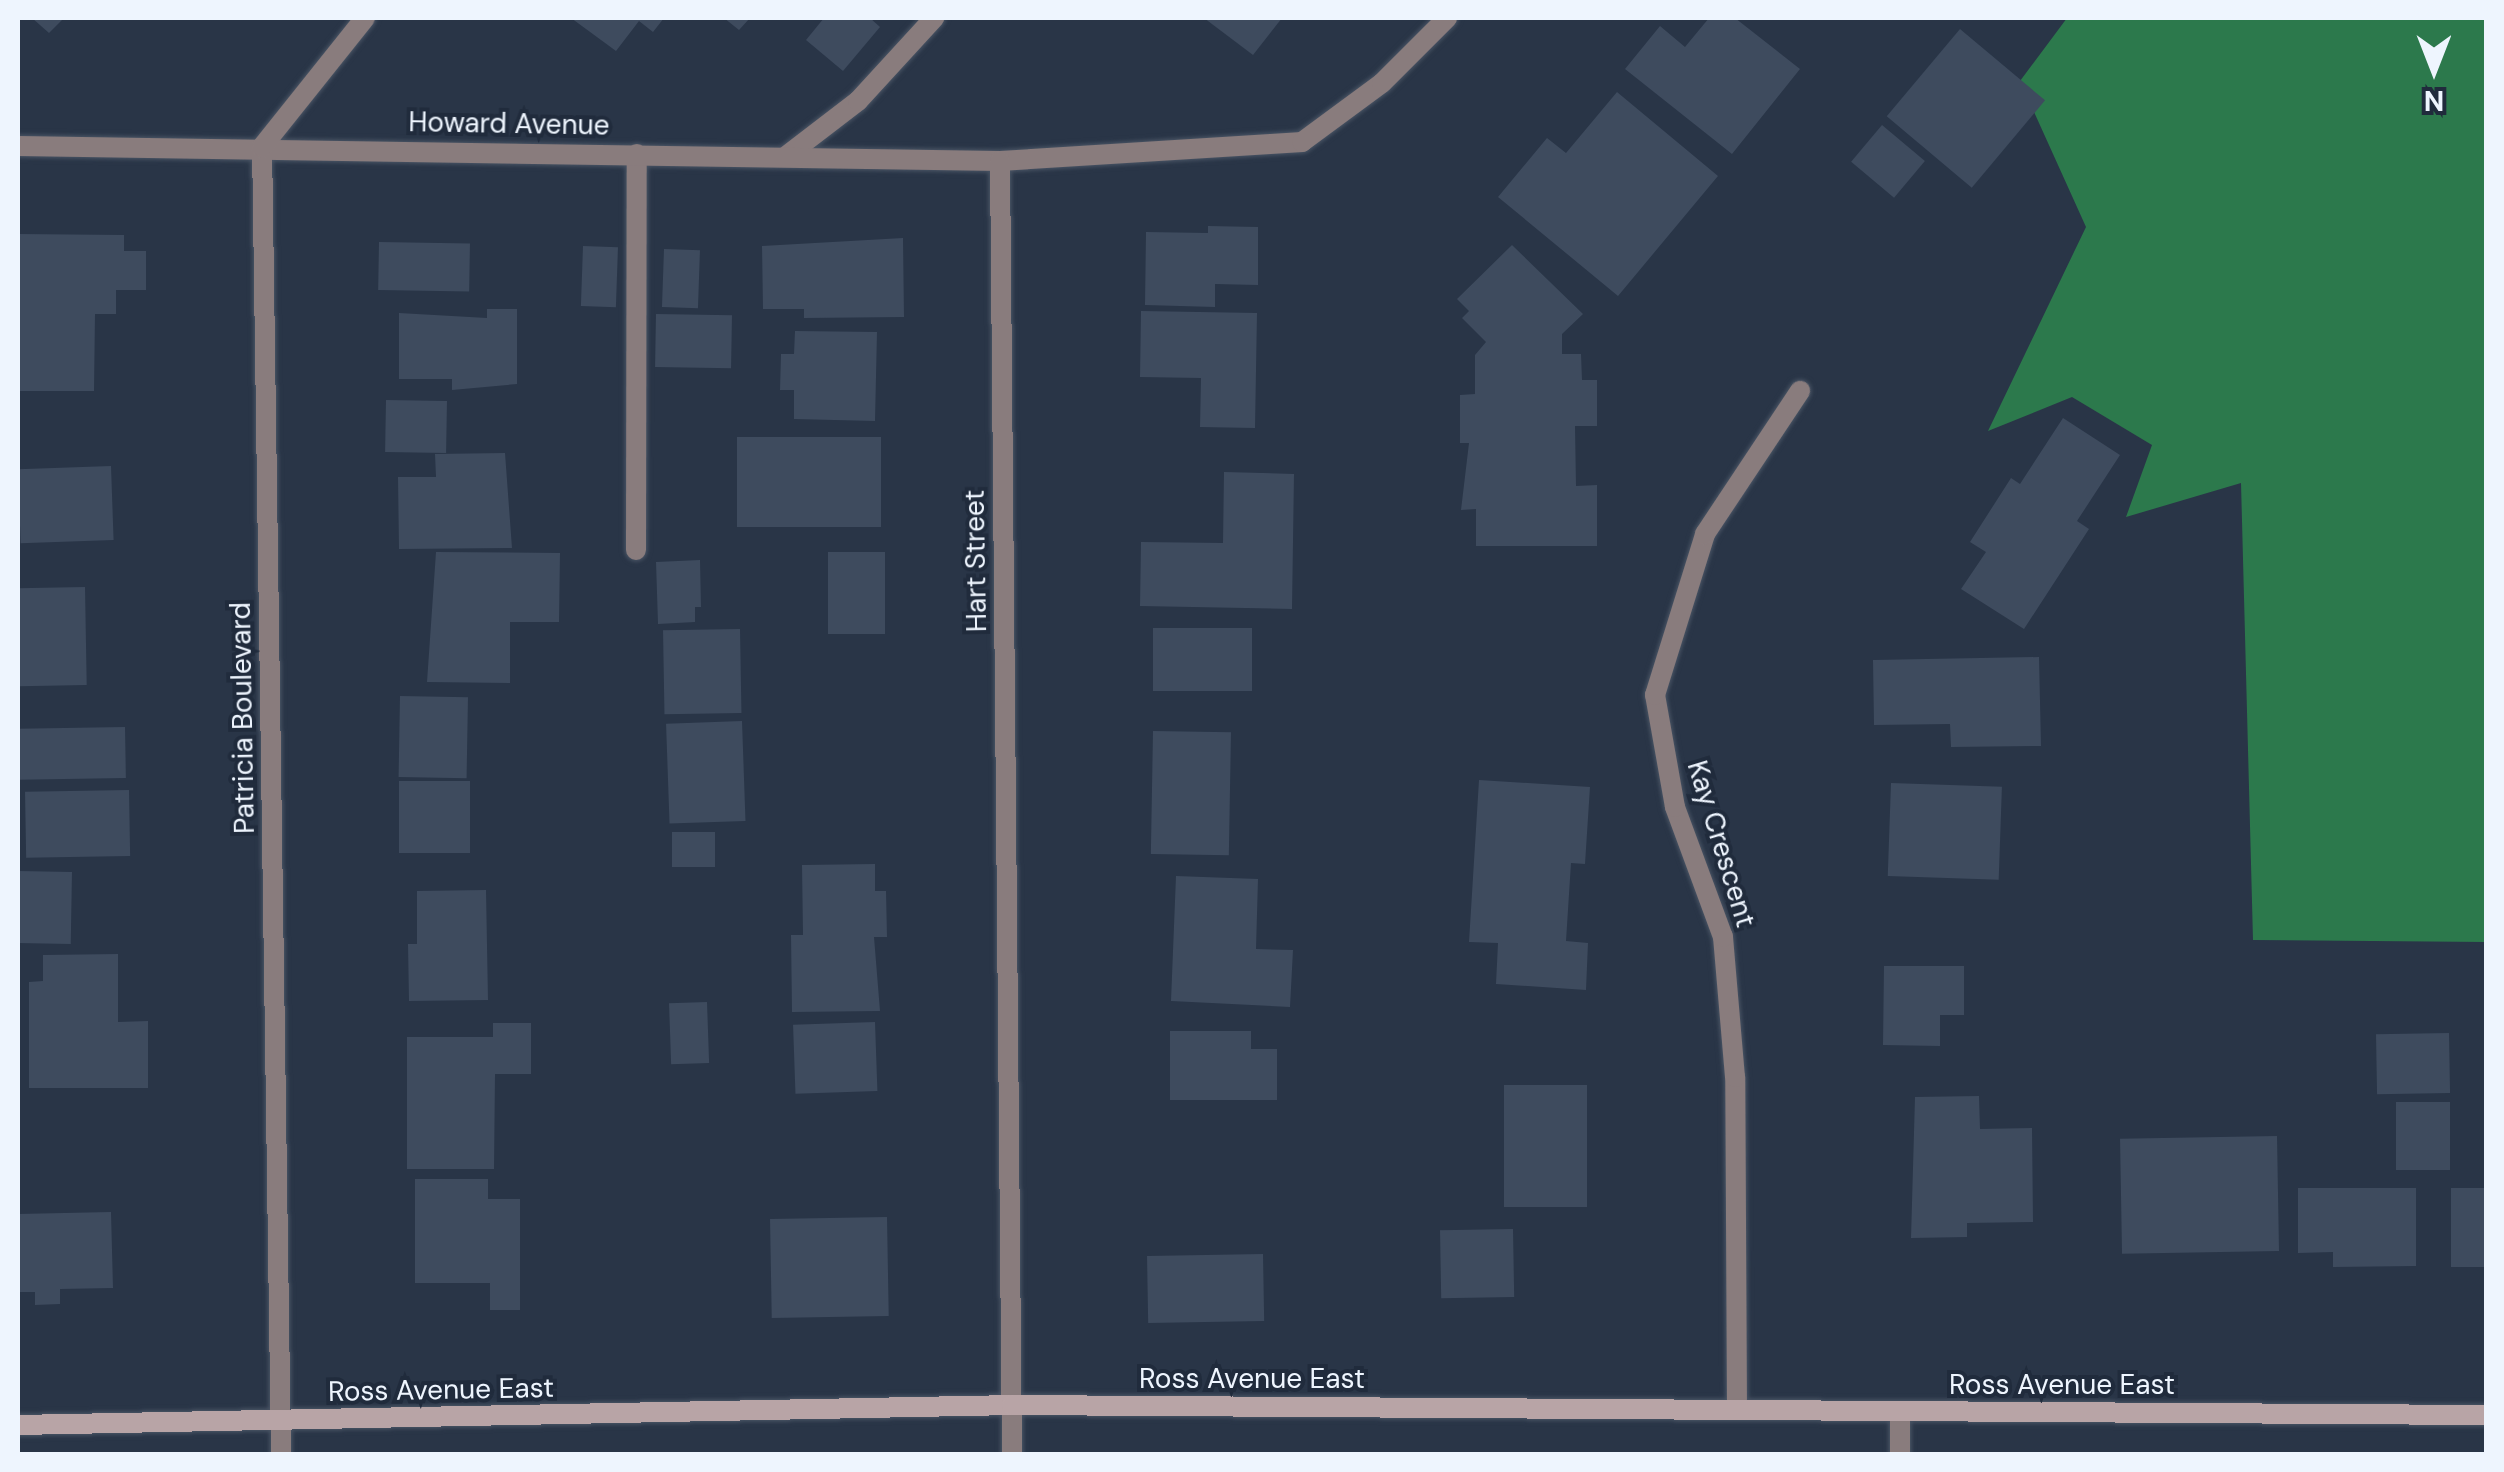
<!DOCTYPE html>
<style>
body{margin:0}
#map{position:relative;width:2504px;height:1472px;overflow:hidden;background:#293547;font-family:"DM Sans",sans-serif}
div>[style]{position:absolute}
.forest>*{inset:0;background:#2c794c}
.building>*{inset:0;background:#3e4b5e;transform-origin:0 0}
.roads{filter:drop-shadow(0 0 2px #495464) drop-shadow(0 0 2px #495464)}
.service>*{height:20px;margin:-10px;padding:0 10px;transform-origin:10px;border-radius:10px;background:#897c7d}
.minor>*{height:20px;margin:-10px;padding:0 10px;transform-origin:10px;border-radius:10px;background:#897c7d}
.secondary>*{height:20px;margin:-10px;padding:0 10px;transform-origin:10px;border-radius:10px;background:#b8a4a6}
span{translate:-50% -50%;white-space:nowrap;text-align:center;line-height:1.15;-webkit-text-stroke:8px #202b3c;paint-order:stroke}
.street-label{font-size:28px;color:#eef5fe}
.frame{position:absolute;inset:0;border:20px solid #eef5fe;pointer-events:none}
.north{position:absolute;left:2384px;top:20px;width:100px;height:100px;-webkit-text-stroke:8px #202b3c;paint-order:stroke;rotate:180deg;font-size:28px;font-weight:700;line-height:40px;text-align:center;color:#eef5fe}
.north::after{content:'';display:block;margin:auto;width:35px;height:45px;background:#eef5fe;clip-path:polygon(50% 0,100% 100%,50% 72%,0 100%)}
</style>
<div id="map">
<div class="forest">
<i style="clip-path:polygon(2067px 18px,2486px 18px,2486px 942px,2253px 940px,2241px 483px,2126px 517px,2152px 445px,2072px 397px,1988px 431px,2086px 227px,2020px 81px)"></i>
</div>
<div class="building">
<i style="clip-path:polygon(32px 18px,64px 18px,49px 33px)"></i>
<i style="clip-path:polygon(571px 18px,664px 18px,653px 32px,639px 21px,616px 51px)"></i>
<i style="clip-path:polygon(724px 18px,750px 18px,739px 30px)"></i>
<i style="clip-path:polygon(824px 18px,870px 18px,880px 27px,843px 71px,806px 40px)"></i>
<i style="clip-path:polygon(1204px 18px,1282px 18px,1253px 55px)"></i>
<i style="clip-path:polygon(1709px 18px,1735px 18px,1800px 69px,1732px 154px,1625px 69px,1660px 26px,1685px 47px)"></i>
<i style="left:1960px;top:29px;width:111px;height:114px;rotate:40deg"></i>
<i style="clip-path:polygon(1617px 92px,1718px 176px,1618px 296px,1498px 197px,1547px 138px,1566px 153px)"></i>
<i style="left:1882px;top:125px;width:56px;height:48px;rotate:40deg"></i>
<i style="clip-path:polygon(1208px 226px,1258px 227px,1258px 285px,1215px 284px,1215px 307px,1145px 305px,1146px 232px,1208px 233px)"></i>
<i style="clip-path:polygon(18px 234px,124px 235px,124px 251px,146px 251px,146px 290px,116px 290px,116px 314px,95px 314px,94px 391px,18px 391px)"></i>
<i style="clip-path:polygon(903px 238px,904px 317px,804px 318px,804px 309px,763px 309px,762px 246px)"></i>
<i style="left:379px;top:242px;width:91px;height:48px;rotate:1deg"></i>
<i style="clip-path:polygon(1512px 245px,1583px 314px,1562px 334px,1562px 354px,1581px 354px,1582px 380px,1597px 380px,1597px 426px,1575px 426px,1576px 486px,1597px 485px,1597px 546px,1476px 546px,1476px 509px,1461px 510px,1469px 443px,1460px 443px,1460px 395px,1475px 394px,1475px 355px,1486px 342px,1462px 318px,1469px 311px,1457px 299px)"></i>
<i style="left:583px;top:246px;width:35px;height:60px;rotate:2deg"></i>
<i style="left:664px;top:249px;width:36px;height:58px;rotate:2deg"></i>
<i style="clip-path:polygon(487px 309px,517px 309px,517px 384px,452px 390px,452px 379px,399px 379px,399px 313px,487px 318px)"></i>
<i style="clip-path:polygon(1141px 311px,1257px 313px,1255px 428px,1200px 427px,1201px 378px,1140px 377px)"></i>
<i style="left:656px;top:314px;width:76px;height:53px;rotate:1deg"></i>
<i style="clip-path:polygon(795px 331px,877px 332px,875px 421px,794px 419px,794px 390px,780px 390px,781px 354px,794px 354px)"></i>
<i style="left:386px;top:400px;width:61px;height:52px;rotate:1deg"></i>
<i style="clip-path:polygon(2063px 418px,2120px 455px,2077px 521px,2089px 529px,2024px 629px,1961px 589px,1986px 552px,1970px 542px,2011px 478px,2020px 484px)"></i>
<i style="left:737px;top:437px;width:144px;height:90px"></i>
<i style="clip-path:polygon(505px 453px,512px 548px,399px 549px,398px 477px,436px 477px,435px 454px)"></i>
<i style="left:111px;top:466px;width:74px;height:93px;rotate:88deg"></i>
<i style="clip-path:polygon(1224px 472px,1294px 474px,1292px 609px,1140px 606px,1141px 542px,1223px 543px)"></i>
<i style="clip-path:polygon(436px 552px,560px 553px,559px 622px,510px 622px,510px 683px,427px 682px)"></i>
<i style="left:828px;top:552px;width:57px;height:82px"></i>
<i style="clip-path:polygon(700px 560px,701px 607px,695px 607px,695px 622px,658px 624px,656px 562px)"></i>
<i style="left:85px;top:587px;width:98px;height:67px;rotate:89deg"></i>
<i style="left:1153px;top:628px;width:99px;height:63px"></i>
<i style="left:740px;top:629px;width:84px;height:77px;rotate:89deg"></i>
<i style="clip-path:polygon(2039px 657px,2041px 746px,1951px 747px,1950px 724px,1874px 725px,1873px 660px)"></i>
<i style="left:400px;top:696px;width:68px;height:81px;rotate:1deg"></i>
<i style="left:742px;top:721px;width:100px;height:76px;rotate:88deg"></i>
<i style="left:125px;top:727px;width:51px;height:107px;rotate:89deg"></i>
<i style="left:1153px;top:731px;width:78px;height:123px;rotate:1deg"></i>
<i style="clip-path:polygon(1479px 780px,1590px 787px,1585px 864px,1571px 863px,1566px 941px,1588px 943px,1586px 990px,1496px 984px,1498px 943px,1469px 942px)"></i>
<i style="left:399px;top:781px;width:71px;height:72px"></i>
<i style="left:1891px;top:783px;width:111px;height:93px;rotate:2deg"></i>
<i style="left:129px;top:790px;width:66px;height:104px;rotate:89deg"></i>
<i style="left:672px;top:832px;width:43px;height:35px"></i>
<i style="clip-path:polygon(875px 864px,875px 891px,886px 891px,887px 937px,874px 937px,880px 1011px,792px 1012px,791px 935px,803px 935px,802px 865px)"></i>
<i style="left:18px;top:871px;width:54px;height:72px;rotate:1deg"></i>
<i style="clip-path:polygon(1176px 876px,1258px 879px,1256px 949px,1293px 950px,1290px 1007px,1171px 1001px)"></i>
<i style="clip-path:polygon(486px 890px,488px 1000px,409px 1001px,408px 944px,417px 944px,417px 891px)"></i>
<i style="clip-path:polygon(118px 954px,118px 1022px,148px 1021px,148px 1088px,29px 1088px,29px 982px,43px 981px,43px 955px)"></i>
<i style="clip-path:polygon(1884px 966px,1964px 966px,1964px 1015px,1940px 1015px,1940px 1046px,1883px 1045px)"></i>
<i style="left:707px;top:1002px;width:61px;height:38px;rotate:88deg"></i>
<i style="left:875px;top:1022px;width:69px;height:82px;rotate:88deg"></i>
<i style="clip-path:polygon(493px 1023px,531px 1023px,531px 1074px,495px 1074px,494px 1169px,407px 1169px,407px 1037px,493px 1037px)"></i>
<i style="clip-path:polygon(1170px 1031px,1251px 1031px,1251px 1049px,1277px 1049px,1277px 1100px,1170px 1100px)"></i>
<i style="left:2449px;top:1033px;width:60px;height:73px;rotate:89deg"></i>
<i style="left:1587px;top:1085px;width:122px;height:83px;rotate:90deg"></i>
<i style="clip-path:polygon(1979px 1096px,1980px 1129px,2032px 1128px,2033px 1222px,1967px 1223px,1967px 1237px,1911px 1238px,1915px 1097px)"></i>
<i style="left:2450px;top:1102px;width:68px;height:54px;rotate:90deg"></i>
<i style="left:2277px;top:1136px;width:115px;height:157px;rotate:89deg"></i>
<i style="clip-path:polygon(415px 1179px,488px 1179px,488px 1199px,520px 1199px,520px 1310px,490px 1310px,490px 1283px,415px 1283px)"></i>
<i style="clip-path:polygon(2298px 1188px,2416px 1188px,2416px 1266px,2333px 1267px,2333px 1252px,2298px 1253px)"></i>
<i style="left:2451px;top:1188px;width:35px;height:79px"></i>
<i style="clip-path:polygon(111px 1212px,113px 1288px,60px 1289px,60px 1304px,35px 1305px,35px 1292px,18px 1292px,18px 1214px)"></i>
<i style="left:887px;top:1217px;width:99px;height:117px;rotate:89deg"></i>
<i style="left:1513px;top:1229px;width:68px;height:73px;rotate:89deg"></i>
<i style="left:1263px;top:1254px;width:67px;height:116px;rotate:89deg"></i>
</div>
<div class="roads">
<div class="service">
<i style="left:785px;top:157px;width:92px;rotate:-37.5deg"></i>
<i style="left:858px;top:101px;width:113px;rotate:-47.5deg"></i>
<i style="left:636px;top:550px;width:396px;rotate:-89.9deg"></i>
</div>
<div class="minor">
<i style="left:18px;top:146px;width:982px;rotate:0.88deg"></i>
<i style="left:1000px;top:161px;width:303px;rotate:-3.6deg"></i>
<i style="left:1302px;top:142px;width:99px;rotate:-36.4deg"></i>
<i style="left:1382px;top:83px;width:92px;rotate:-45deg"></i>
<i style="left:1000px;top:161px;width:1293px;rotate:89.47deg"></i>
<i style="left:1737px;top:1410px;width:333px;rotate:-90.3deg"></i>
<i style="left:1735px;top:1077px;width:141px;rotate:-94.9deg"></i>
<i style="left:1723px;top:937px;width:139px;rotate:-110.3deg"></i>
<i style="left:1675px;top:807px;width:114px;rotate:-100.1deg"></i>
<i style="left:1655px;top:695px;width:169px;rotate:-72.7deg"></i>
<i style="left:1705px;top:534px;width:172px;rotate:-56.4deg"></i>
<i style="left:1900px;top:1411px;width:43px;rotate:90deg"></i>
<i style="left:281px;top:1454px;width:1307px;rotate:-90.83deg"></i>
<i style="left:262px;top:147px;width:165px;rotate:-51.4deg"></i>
</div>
<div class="secondary">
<i style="left:18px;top:1425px;width:994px;rotate:-1.15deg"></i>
<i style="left:1012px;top:1405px;width:1474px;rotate:0.39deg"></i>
</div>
</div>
<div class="street-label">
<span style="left:509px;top:124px;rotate:1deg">Howard Avenue</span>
<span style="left:976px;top:561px;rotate:-91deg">Hart Street</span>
<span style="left:243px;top:718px;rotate:-91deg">Patricia Boulevard</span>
<span style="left:1721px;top:844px;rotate:73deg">Kay Crescent</span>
<span style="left:1252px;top:1379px">Ross Avenue East</span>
<span style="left:2062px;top:1385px">Ross Avenue East</span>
<span style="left:441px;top:1390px;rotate:-1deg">Ross Avenue East</span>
</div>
<div class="frame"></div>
<div class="north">N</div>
</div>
